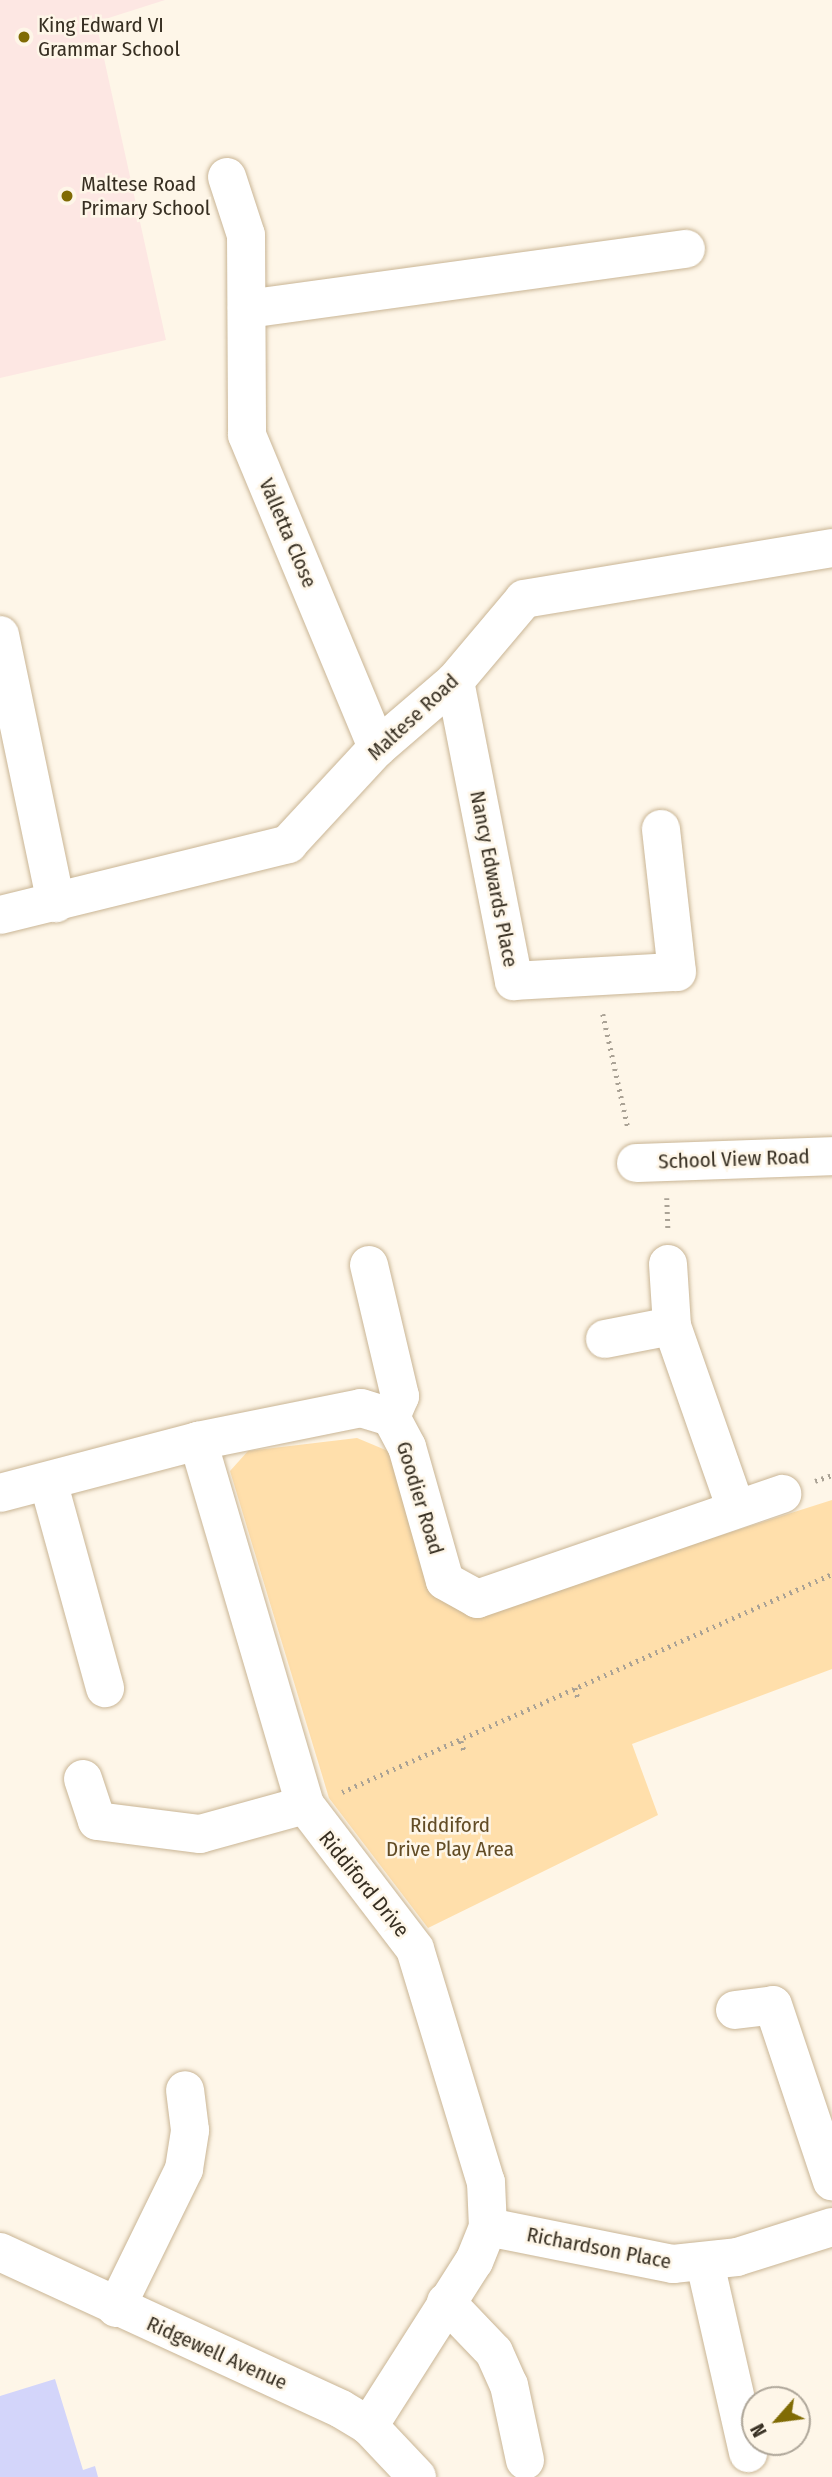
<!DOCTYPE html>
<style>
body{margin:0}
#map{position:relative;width:832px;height:2477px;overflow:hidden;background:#fef6e8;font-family:"Fira Sans Condensed",sans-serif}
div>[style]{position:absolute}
.education>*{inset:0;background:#fde7e3}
.green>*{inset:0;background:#ffdfab}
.building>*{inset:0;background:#d3d5fa}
.path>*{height:4.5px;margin-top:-2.25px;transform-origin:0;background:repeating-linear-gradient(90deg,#aaa295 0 2px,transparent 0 7px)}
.roads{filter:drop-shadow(0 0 2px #c9b595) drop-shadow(0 0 2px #c9b595)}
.minor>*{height:38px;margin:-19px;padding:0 19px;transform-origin:19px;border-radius:19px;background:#fff}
.dots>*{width:19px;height:19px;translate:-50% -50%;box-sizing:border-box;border:4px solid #fef6e8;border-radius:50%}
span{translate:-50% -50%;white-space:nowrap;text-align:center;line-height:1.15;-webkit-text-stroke:5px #fef6e8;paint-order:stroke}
.poi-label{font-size:21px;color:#372f22}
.left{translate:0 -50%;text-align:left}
.street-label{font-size:21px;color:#372f22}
.park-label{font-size:21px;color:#624c25}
.north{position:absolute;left:741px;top:2386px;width:70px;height:70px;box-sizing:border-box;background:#fef6e8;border:2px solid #aea699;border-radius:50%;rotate:242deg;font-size:19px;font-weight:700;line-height:28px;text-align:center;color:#372f22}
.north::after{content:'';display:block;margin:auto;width:24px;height:32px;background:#806b04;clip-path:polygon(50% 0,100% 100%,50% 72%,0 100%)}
</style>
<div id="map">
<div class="education">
<i style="clip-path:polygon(0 0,165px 0,96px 22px,166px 340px,0 378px)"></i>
</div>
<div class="green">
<i style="clip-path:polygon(357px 1438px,388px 1451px,477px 1613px,832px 1500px,832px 1669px,632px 1744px,658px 1815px,428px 1928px,329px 1798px,230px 1471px,248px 1451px)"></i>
</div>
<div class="building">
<i style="clip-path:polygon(55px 2379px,83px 2470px,95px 2466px,98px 2477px,0 2477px,0 2396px)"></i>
</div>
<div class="path">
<i style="left:603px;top:1014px;width:117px;rotate:77.6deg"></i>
<i style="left:667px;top:1198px;width:30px;rotate:88deg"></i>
<i style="left:815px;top:1481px;width:18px;rotate:-19deg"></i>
<i style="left:575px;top:1688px;width:10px;rotate:73deg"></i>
<i style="left:461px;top:1741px;width:13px;rotate:72deg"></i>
<i style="left:342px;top:1792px;width:536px;rotate:-23.98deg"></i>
</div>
<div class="roads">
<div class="minor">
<i style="left:227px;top:177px;width:61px;rotate:71.9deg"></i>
<i style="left:246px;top:235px;width:200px;rotate:89.7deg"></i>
<i style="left:247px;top:435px;width:339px;rotate:67.4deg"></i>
<i style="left:247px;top:309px;width:443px;rotate:-7.8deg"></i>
<i style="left:0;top:635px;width:274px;rotate:78.2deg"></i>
<i style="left:455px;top:681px;width:306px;rotate:78.9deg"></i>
<i style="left:514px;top:981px;width:163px;rotate:-3.2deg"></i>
<i style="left:677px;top:972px;width:144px;rotate:-96.4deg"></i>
<i style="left:0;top:915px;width:297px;rotate:-13.8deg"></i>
<i style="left:288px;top:844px;width:131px;rotate:-47.2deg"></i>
<i style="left:377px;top:748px;width:103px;rotate:-40.7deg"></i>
<i style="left:455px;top:681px;width:107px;rotate:-49.9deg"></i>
<i style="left:524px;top:599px;width:312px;rotate:-9.4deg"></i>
<i style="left:636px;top:1163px;width:196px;rotate:-2deg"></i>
<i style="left:668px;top:1264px;width:62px;rotate:86.3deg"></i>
<i style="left:672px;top:1326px;width:194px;rotate:70.7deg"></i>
<i style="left:369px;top:1265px;width:135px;rotate:76.7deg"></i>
<i style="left:400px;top:1396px;width:23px;rotate:113deg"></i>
<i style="left:605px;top:1339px;width:68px;rotate:-11deg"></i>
<i style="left:198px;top:1441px;width:379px;rotate:73.6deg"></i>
<i style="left:305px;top:1805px;width:181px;rotate:52.6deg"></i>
<i style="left:415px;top:1949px;width:244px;rotate:73.1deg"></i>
<i style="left:486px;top:2182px;width:45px;rotate:87.5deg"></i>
<i style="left:488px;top:2227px;width:37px;rotate:112deg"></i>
<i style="left:474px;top:2261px;width:196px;rotate:122.5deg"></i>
<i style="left:48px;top:1481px;width:215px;rotate:74.6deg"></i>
<i style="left:0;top:1493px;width:205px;rotate:-14.7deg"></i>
<i style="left:198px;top:1441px;width:166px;rotate:-11.4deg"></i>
<i style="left:361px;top:1408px;width:31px;rotate:17deg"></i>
<i style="left:391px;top:1417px;width:34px;rotate:62deg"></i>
<i style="left:407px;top:1447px;width:139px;rotate:74.2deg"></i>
<i style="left:445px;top:1581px;width:37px;rotate:29deg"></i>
<i style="left:477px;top:1599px;width:323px;rotate:-19deg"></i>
<i style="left:83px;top:1779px;width:44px;rotate:71.6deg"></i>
<i style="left:97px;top:1821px;width:104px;rotate:7.2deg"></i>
<i style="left:200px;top:1834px;width:109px;rotate:-15.4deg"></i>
<i style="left:735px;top:2010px;width:38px;rotate:-7deg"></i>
<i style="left:773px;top:2005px;width:186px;rotate:71.5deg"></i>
<i style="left:488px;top:2227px;width:189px;rotate:11.3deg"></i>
<i style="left:673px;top:2264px;width:64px;rotate:-6.2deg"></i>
<i style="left:737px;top:2257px;width:100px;rotate:-17.5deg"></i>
<i style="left:0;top:2252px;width:375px;rotate:24.7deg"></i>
<i style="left:341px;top:2409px;width:33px;rotate:31deg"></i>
<i style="left:369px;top:2426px;width:70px;rotate:46.7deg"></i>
<i style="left:705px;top:2263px;width:195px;rotate:77.2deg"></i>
<i style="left:446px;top:2302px;width:69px;rotate:46.2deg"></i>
<i style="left:494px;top:2352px;width:36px;rotate:66deg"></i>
<i style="left:509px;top:2385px;width:77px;rotate:78deg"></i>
<i style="left:116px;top:2308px;width:155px;rotate:-63.9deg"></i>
<i style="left:184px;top:2169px;width:39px;rotate:-81deg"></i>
<i style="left:190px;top:2130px;width:40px;rotate:-97.1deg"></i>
</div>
</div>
<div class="dots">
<i style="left:24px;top:37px;background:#806b04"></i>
<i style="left:67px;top:196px;background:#806b04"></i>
</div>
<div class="poi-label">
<span class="left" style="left:38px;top:37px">King Edward VI<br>Grammar School</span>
<span class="left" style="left:81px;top:196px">Maltese Road<br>Primary School</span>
</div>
<div class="street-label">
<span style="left:288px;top:533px;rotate:67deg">Valletta Close</span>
<span style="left:413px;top:717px;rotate:-43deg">Maltese Road</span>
<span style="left:494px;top:879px;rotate:79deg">Nancy Edwards Place</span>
<span style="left:734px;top:1159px;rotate:-2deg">School View Road</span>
<span style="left:420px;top:1498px;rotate:73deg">Goodier Road</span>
<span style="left:364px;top:1884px;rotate:51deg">Riddiford Drive</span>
<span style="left:599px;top:2248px;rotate:11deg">Richardson Place</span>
<span style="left:217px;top:2353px;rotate:24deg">Ridgewell Avenue</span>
</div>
<div class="park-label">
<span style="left:450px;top:1837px">Riddiford<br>Drive Play Area</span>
</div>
<div class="north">N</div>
</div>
